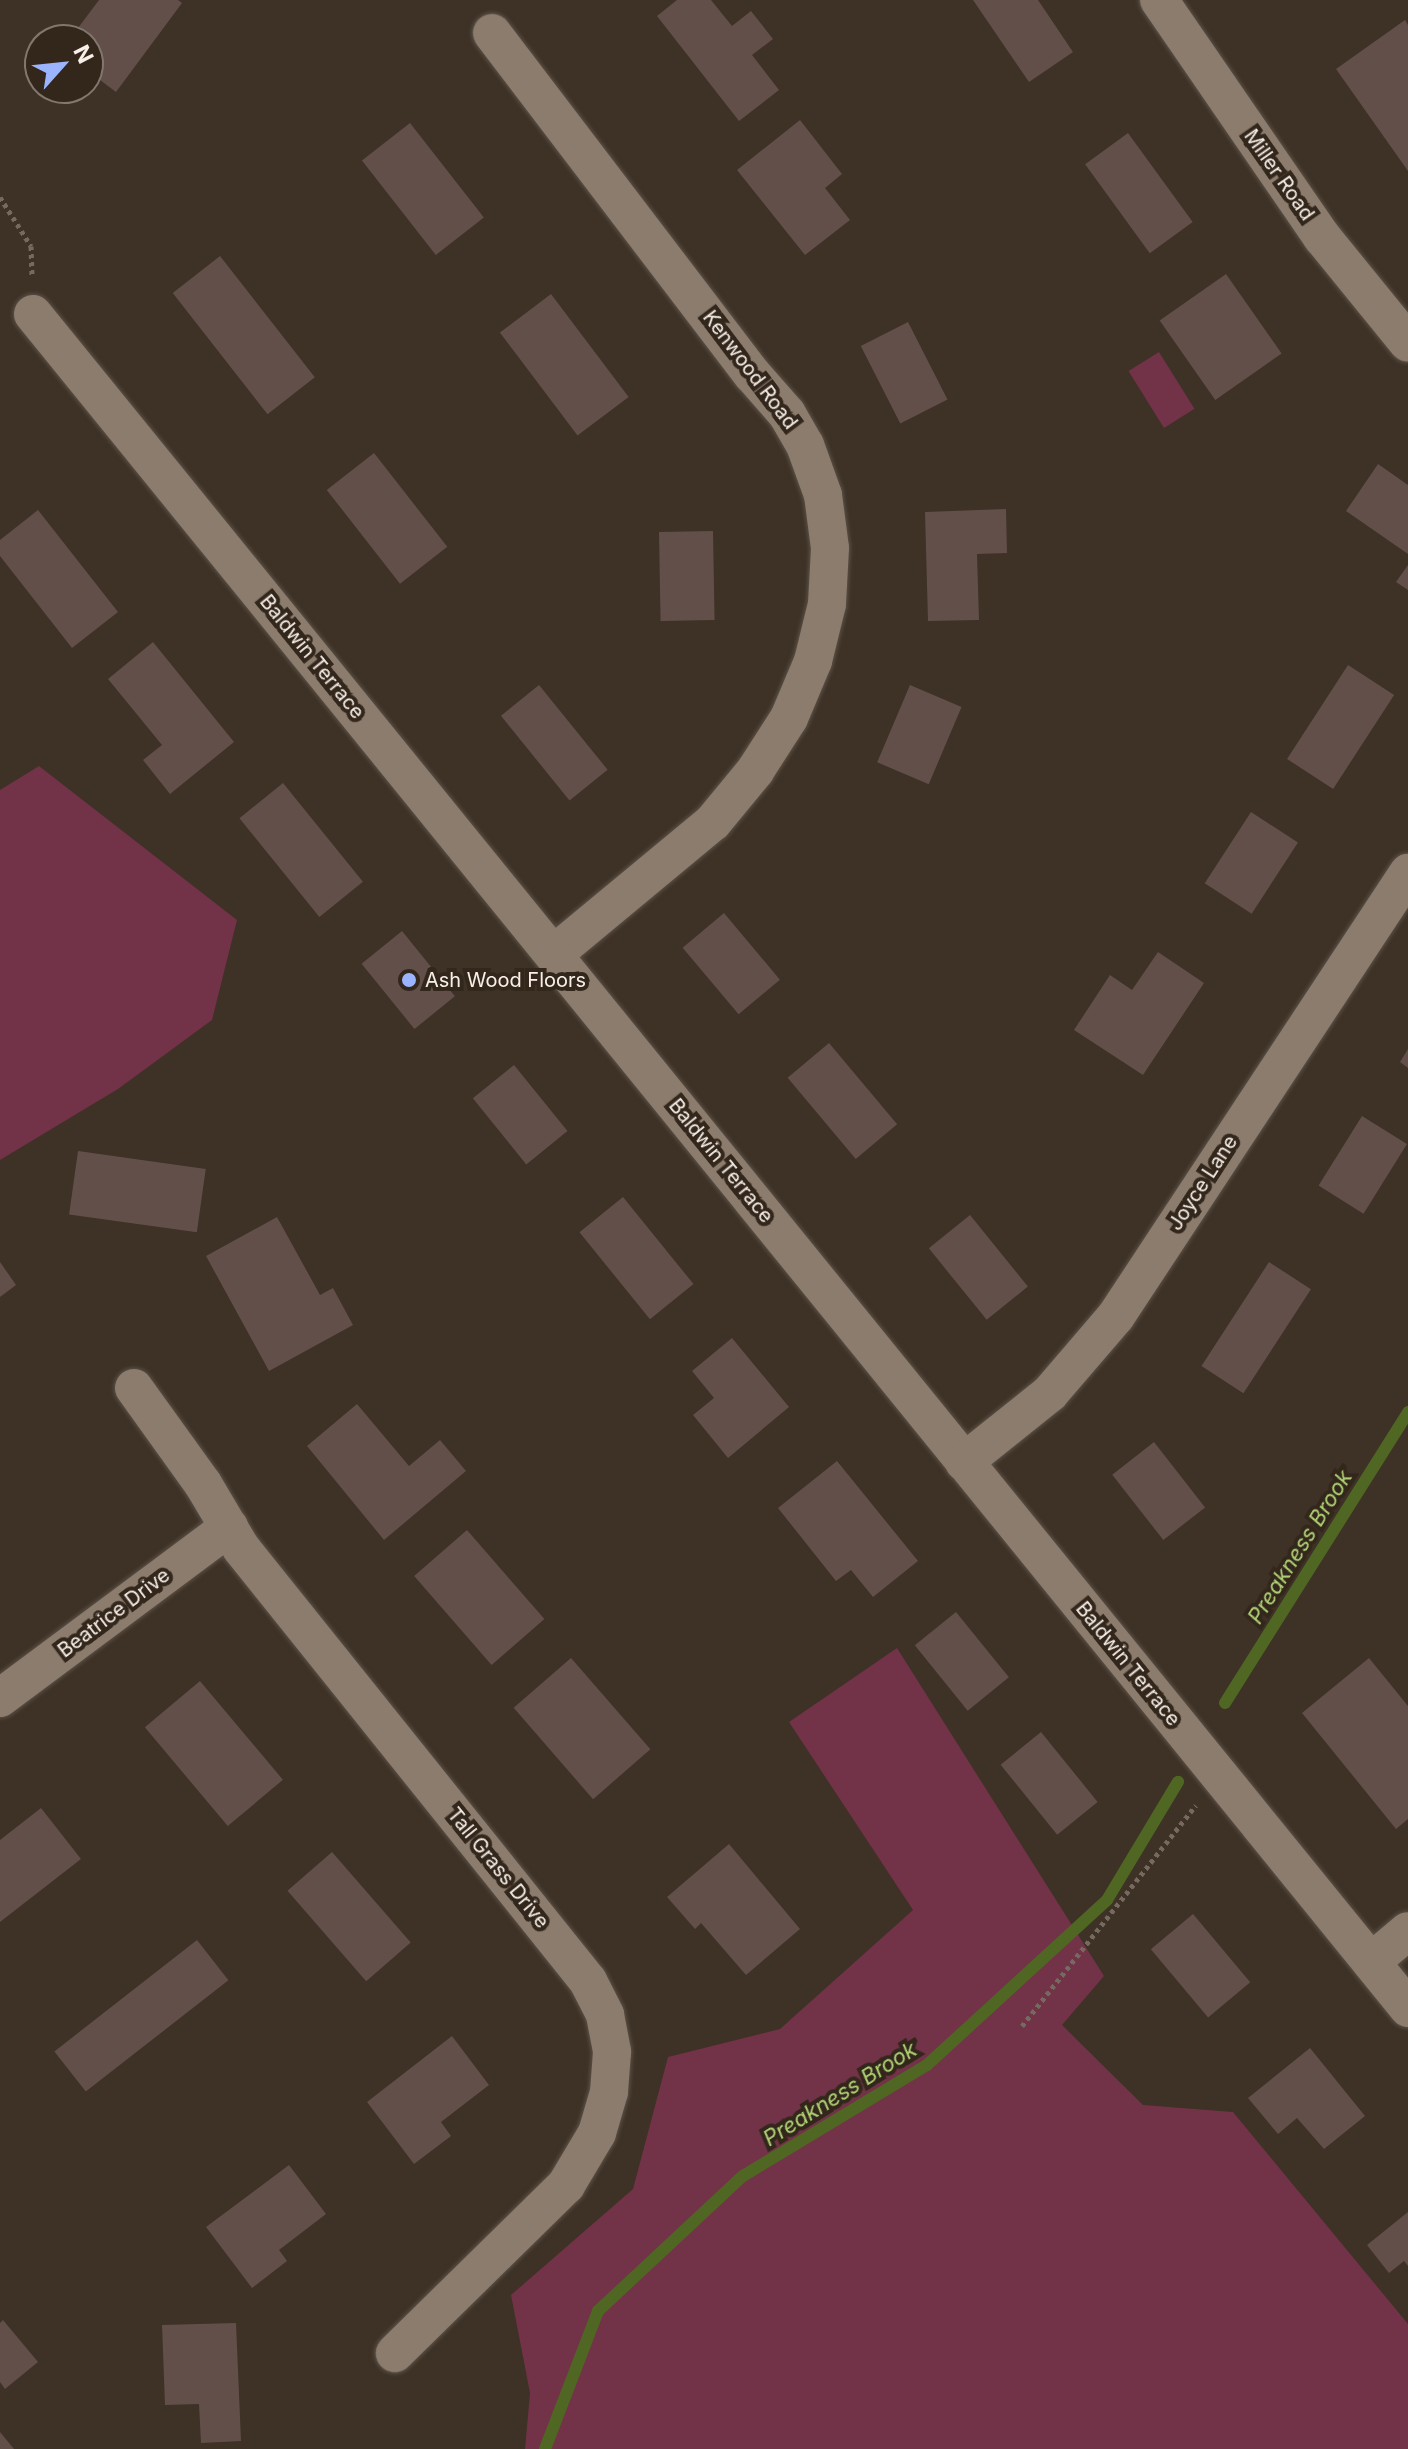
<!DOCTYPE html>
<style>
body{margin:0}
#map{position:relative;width:1408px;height:2449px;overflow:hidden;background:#3e3125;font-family:Inter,sans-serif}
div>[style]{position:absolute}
.green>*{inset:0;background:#723247;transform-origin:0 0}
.stream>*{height:12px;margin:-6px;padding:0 6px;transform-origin:6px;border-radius:6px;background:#506724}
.building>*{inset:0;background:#624f4a;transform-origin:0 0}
.path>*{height:5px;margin-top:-2.5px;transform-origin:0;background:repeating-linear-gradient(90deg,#766a60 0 4px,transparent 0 8px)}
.roads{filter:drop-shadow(0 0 2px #5b5147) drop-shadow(0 0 2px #5b5147)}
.minor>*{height:38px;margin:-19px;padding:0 19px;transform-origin:19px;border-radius:19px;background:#8b7c6e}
.dots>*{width:22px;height:22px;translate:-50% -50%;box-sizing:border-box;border:4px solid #33271c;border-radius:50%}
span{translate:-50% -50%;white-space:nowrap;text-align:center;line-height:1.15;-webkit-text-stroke:8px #33271c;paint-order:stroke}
.street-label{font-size:20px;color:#f8efe8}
.poi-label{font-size:20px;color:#f8efe8}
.left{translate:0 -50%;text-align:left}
.water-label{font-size:22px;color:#b0d275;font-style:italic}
.north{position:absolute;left:24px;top:24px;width:80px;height:80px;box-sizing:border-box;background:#33271c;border:2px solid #82776e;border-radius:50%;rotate:63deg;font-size:22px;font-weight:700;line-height:32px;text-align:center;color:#f8efe8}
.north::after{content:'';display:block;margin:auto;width:28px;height:36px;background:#9ab5fd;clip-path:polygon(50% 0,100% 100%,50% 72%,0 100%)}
</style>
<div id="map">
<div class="green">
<i style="left:1159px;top:352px;width:67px;height:36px;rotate:58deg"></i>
<i style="clip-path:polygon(39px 766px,237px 920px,212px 1020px,118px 1089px,0 1160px,0 790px)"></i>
<i style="clip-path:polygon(897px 1648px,1104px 1976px,1062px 2025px,1143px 2105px,1233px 2112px,1408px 2324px,1408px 2449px,525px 2449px,530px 2393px,511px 2295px,633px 2189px,668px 2057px,780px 2029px,913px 1910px,789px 1722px)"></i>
</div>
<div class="stream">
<i style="left:1225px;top:1703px;width:344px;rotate:-57.8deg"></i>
<i style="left:545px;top:2449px;width:148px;rotate:-69deg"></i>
<i style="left:598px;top:2311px;width:198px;rotate:-43deg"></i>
<i style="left:743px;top:2176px;width:215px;rotate:-31.1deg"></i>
<i style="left:927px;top:2065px;width:244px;rotate:-42.5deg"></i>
<i style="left:1107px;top:1900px;width:138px;rotate:-59deg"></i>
</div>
<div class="building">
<i style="clip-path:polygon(99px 0,178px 0,182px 3px,116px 92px,88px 71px,88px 40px,69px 40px)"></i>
<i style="clip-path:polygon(677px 0,711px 0,732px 26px,751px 11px,773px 39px,752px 55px,779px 90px,739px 121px,657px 16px)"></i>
<i style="clip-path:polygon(973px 0,1038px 0,1073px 52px,1029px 82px)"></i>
<i style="clip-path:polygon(1405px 20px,1408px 25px,1408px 171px,1336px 69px)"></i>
<i style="clip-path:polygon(800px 120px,842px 174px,825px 188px,850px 220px,805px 255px,737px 170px)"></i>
<i style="left:410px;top:123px;width:120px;height:61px;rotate:52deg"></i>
<i style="left:1128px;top:133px;width:110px;height:53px;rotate:54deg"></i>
<i style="left:220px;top:256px;width:154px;height:60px;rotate:52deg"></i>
<i style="left:1226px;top:274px;width:97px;height:81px;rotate:55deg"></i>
<i style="left:551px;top:294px;width:129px;height:64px;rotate:53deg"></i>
<i style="left:908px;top:322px;width:87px;height:53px;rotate:63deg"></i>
<i style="left:374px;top:453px;width:119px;height:60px;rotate:52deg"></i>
<i style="clip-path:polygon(1378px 464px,1408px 485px,1408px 554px,1346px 511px)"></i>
<i style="clip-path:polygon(1006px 509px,1007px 553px,977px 554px,979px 620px,928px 621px,925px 512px)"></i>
<i style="clip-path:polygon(38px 510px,118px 612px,72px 648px,0 556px,0 540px)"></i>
<i style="left:713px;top:531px;width:89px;height:54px;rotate:89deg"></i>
<i style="clip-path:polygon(1408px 565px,1408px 590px,1396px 582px)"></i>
<i style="clip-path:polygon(153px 642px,234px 742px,170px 794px,143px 760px,162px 745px,108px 679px)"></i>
<i style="left:1348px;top:665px;width:55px;height:112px;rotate:33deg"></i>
<i style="left:539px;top:685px;width:109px;height:49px;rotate:51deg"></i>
<i style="left:910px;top:685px;width:56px;height:84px;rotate:23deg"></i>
<i style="left:283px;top:783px;width:127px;height:56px;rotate:51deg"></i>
<i style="left:1251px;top:812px;width:56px;height:85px;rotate:33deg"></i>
<i style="left:724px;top:913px;width:87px;height:54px;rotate:50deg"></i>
<i style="left:402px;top:931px;width:84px;height:52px;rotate:51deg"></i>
<i style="clip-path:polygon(1158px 952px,1204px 983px,1143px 1075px,1074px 1030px,1110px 975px,1132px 990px)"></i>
<i style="left:829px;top:1043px;width:106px;height:54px;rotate:50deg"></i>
<i style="clip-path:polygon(1408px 1049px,1408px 1068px,1400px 1062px)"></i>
<i style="left:514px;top:1065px;width:85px;height:53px;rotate:51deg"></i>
<i style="left:1362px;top:1116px;width:53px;height:82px;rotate:32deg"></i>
<i style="left:78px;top:1151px;width:129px;height:64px;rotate:8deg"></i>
<i style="left:623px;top:1197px;width:112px;height:56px;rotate:51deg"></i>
<i style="left:970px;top:1215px;width:92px;height:53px;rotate:51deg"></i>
<i style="clip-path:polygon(277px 1217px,320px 1295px,333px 1288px,353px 1325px,269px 1371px,206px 1256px)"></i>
<i style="clip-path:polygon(0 1262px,16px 1285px,0 1297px)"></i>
<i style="left:1269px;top:1262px;width:50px;height:124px;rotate:33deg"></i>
<i style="clip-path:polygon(732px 1338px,789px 1407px,728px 1458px,693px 1415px,714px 1398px,692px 1371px)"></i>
<i style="clip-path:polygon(357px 1404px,409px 1466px,440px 1440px,466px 1471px,384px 1540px,307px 1446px)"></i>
<i style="left:1154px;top:1442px;width:83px;height:53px;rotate:52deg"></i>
<i style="clip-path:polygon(837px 1461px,918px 1561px,873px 1597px,851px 1570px,836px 1581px,778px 1508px)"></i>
<i style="left:467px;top:1530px;width:118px;height:70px;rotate:49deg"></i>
<i style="left:956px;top:1612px;width:84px;height:53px;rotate:51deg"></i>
<i style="left:571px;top:1658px;width:121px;height:76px;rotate:49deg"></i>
<i style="clip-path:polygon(1369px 1658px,1408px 1706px,1408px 1819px,1396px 1829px,1302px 1713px)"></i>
<i style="left:200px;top:1681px;width:129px;height:72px;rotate:50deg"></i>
<i style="left:1041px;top:1732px;width:90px;height:52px;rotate:51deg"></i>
<i style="clip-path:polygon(41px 1808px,81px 1859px,0 1922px,0 1840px)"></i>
<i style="clip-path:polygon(729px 1844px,800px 1929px,746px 1975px,701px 1923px,695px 1929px,667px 1897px)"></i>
<i style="left:332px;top:1852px;width:120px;height:59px;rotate:49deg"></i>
<i style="left:1193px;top:1914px;width:89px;height:55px;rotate:50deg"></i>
<i style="left:197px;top:1940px;width:51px;height:181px;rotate:52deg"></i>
<i style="clip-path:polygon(452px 2036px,489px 2085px,441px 2122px,451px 2136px,414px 2164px,367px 2102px)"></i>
<i style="clip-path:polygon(1310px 2048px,1365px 2116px,1324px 2149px,1297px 2118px,1278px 2134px,1248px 2098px)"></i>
<i style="clip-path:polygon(289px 2165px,326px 2214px,279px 2250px,287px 2261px,252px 2288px,206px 2227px)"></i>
<i style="clip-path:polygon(1408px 2212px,1408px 2266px,1404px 2261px,1389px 2273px,1367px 2245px)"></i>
<i style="clip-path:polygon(3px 2320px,38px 2362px,5px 2389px,0 2382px,0 2323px)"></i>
<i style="clip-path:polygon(236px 2323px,241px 2441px,201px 2443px,199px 2404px,165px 2405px,162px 2325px)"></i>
<i style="clip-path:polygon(0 2432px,14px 2449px,0 2449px)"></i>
</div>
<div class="path">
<i style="left:0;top:197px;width:58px;rotate:57.7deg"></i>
<i style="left:31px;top:246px;width:31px;rotate:88deg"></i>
<i style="left:1022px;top:2026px;width:281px;rotate:-51.8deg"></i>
</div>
<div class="roads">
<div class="minor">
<i style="left:1159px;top:0;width:288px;rotate:55.5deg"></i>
<i style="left:1322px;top:237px;width:136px;rotate:50.9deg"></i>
<i style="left:492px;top:33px;width:429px;rotate:52.7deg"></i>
<i style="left:752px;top:374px;width:53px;rotate:48.8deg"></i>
<i style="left:787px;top:414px;width:36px;rotate:60deg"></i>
<i style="left:805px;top:445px;width:53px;rotate:70.2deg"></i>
<i style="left:823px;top:495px;width:53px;rotate:82.5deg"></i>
<i style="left:830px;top:548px;width:56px;rotate:93.1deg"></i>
<i style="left:827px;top:604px;width:59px;rotate:103.8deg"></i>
<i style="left:813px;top:661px;width:62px;rotate:112.8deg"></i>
<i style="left:789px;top:718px;width:63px;rotate:122.7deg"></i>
<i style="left:755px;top:771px;width:66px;rotate:129.5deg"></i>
<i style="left:713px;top:822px;width:207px;rotate:140.3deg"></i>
<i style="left:33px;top:314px;width:2182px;rotate:50.93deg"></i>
<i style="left:134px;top:1388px;width:118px;rotate:54.3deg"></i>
<i style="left:203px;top:1484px;width:74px;rotate:59.3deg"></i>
<i style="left:241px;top:1548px;width:555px;rotate:51.29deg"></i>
<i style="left:588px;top:1981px;width:38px;rotate:63deg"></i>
<i style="left:605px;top:2015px;width:38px;rotate:79deg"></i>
<i style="left:612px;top:2052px;width:40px;rotate:94.3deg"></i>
<i style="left:609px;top:2092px;width:43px;rotate:106.3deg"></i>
<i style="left:597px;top:2133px;width:61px;rotate:120.8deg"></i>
<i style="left:566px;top:2185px;width:240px;rotate:135.5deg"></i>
<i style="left:964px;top:1462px;width:110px;rotate:-38.7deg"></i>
<i style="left:1050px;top:1393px;width:101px;rotate:-49.4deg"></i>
<i style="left:1116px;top:1316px;width:531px;rotate:-56.61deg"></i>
<i style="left:0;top:1698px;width:286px;rotate:-36.7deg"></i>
<i style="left:1371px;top:1962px;width:48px;rotate:-40deg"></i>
</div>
</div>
<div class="dots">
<i style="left:409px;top:980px;background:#9ab5fd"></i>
</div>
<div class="street-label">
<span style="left:1279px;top:175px;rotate:55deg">Miller Road</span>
<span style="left:750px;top:370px;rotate:53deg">Kenwood Road</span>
<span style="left:312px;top:657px;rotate:51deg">Baldwin Terrace</span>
<span style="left:721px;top:1161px;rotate:51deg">Baldwin Terrace</span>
<span style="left:1203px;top:1183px;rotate:-57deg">Joyce Lane</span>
<span style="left:114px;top:1613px;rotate:-37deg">Beatrice Drive</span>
<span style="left:1128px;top:1664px;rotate:51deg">Baldwin Terrace</span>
<span style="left:498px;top:1868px;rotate:51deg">Tall Grass Drive</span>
</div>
<div class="poi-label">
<span class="left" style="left:425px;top:980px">Ash Wood Floors</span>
</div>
<div class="water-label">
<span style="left:1300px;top:1547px;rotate:-58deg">Preakness Brook</span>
<span style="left:840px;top:2094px;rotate:-32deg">Preakness Brook</span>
</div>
<div class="north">N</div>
</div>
